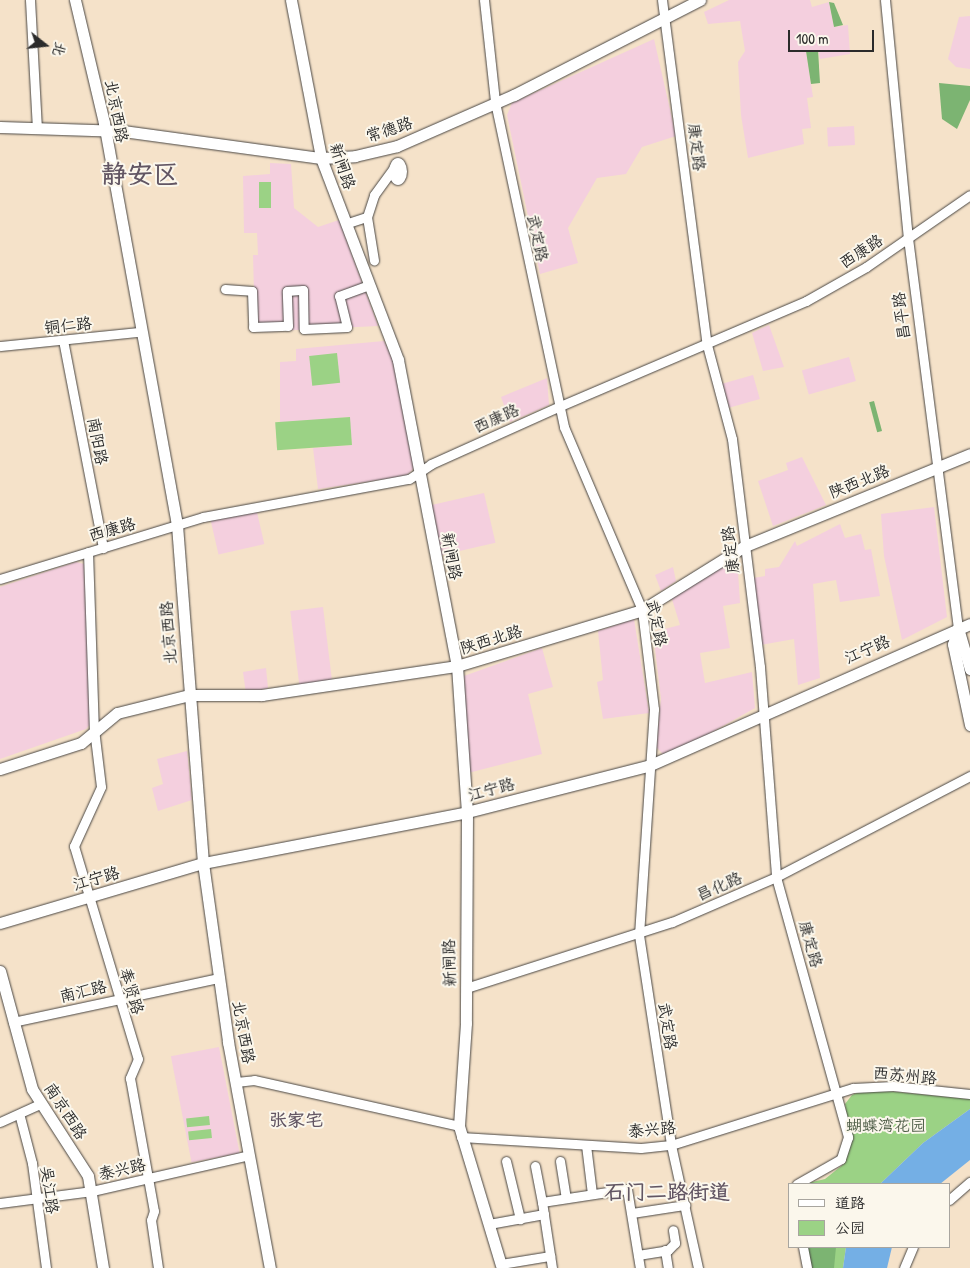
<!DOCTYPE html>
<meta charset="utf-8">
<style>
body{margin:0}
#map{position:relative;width:970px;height:1268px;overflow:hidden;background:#f5e2c9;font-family:"Patrick Hand","LXGW WenKai TC",sans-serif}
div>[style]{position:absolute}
.built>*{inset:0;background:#f4cfde;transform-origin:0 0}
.green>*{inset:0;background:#9bd285;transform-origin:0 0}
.forest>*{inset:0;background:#7cb472;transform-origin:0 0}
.water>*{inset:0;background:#74afe5}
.roads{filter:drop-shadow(0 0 1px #494643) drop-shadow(0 0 1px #494643)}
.minor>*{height:9px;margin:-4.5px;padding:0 4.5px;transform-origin:4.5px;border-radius:4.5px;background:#fff}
.minor>.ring{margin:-4.5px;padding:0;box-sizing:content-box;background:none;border:9px solid #fff;border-radius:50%}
.major>*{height:11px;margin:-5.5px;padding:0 5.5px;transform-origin:5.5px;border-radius:5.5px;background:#fff}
span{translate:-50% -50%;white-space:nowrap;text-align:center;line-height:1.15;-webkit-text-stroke:4px #fbf7ec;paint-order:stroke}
.street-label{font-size:16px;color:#2b2b2b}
.park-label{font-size:16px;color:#4d5d46}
.neighbourhood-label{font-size:18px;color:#625663;font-weight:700}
.district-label{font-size:21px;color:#625663;font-weight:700}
.town-label{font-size:26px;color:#625663;font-weight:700}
.legend{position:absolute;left:788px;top:1183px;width:162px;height:65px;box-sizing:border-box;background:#fbf7ec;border:1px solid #a8a59f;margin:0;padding:6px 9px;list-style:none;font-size:15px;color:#2b2b2b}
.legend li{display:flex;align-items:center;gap:10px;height:25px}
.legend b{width:25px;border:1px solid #a8a59f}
.north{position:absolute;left:20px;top:20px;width:50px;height:50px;-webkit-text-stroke:4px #fbf7ec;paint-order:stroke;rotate:106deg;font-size:14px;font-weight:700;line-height:20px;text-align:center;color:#2b2b2b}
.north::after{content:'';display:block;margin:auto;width:18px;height:22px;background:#2b2b2b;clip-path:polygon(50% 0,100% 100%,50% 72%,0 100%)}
.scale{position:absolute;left:788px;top:30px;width:86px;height:22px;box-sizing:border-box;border:2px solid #2b2b2b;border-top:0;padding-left:6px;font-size:15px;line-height:18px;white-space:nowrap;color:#2b2b2b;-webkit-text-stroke:4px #fbf7ec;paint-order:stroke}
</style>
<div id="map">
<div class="built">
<i style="clip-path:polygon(729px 0,810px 0,812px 7px,829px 2px,834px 27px,848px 25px,850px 54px,820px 59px,818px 50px,806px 52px,813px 97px,807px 98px,811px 128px,802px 129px,804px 144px,748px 158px,741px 115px,738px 62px,745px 51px,740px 21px,708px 24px,704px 12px)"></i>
<i style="clip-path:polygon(970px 16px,970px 69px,956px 67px,948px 59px,959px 17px)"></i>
<i style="clip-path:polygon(654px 39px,676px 136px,642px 147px,626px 174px,597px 178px,568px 228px,578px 263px,540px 274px,507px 115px,512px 103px)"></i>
<i style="left:854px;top:126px;width:19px;height:27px;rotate:87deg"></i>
<i style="clip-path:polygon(270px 163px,291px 164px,294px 208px,318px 227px,339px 220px,378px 326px,255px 332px,253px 255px,258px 255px,257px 233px,244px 233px,243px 176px,270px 174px)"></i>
<i style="clip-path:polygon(769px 325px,784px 367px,763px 371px,752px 333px)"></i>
<i style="clip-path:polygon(384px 341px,394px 362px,414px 468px,406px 476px,318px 489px,313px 448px,352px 445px,349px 417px,280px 424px,280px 362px,296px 361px,296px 349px)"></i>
<i style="left:849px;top:357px;width:25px;height:49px;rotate:74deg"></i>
<i style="left:753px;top:375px;width:25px;height:32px;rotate:74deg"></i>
<i style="clip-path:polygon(547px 378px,549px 405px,510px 422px,501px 397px)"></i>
<i style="clip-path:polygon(802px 457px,826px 505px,773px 526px,758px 481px,788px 470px,786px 463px)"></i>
<i style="left:484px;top:493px;width:51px;height:57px;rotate:77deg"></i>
<i style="clip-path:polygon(934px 507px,947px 617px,902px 640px,884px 556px,881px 514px)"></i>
<i style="left:256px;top:508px;width:37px;height:47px;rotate:77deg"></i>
<i style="clip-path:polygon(840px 524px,845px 538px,861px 534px,865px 550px,871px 549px,880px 596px,840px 602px,836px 580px,813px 584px,820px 678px,798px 685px,794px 639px,761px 645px,753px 578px,765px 576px,765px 569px,779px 567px,795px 541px,797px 546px)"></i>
<i style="clip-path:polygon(76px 562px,84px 564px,91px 723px,86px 729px,0 759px,0 587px)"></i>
<i style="clip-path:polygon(723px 565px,738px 571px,740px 603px,723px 606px,730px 648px,700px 653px,705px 683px,752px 672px,755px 708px,680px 750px,663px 754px,656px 747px,661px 699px,653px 632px,680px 625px,671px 596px)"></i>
<i style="clip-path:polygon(673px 567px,676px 581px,661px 591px,655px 575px)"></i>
<i style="left:323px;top:607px;width:75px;height:33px;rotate:83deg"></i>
<i style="clip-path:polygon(634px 619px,649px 713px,603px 719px,597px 682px,603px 680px,598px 631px)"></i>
<i style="clip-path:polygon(542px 648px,553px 687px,528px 694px,542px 754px,468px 773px,464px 676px)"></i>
<i style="clip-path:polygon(266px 668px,268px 688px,246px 694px,243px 672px)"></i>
<i style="clip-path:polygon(187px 751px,192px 800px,158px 811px,152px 788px,163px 784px,157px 759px)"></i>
<i style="left:219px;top:1047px;width:108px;height:49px;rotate:79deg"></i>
</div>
<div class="green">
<i style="left:259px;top:182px;width:12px;height:26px"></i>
<i style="left:337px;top:353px;width:30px;height:28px;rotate:84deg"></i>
<i style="left:350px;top:417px;width:28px;height:75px;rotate:86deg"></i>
<i style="clip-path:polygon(867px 1089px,970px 1099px,970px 1109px,923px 1143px,880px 1184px,804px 1184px,825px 1179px,845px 1163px,851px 1143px,845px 1104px,852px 1095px)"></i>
<i style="left:209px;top:1116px;width:9px;height:23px;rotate:84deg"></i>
<i style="left:211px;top:1129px;width:9px;height:23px;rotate:84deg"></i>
<i style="clip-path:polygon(804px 1247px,846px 1247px,843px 1268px,809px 1268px)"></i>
</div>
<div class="forest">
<i style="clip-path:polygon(829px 2px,834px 3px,843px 25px,834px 27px)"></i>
<i style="clip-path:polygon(818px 50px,820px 83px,811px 84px,806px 51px)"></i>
<i style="clip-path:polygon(939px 83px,970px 86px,970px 100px,957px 129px,942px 119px)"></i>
<i style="left:874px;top:401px;width:31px;height:5px;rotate:75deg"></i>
<i style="clip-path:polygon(807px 1247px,836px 1247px,834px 1268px,811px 1268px)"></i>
</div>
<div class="water">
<i style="clip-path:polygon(970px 1109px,970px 1160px,940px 1184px,880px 1184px,923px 1143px)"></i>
<i style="clip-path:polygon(846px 1247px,892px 1247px,887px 1268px,843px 1268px)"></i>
</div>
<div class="roads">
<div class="minor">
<i style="left:30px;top:0;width:128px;rotate:86.9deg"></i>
<i style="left:484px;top:0;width:103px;rotate:83.8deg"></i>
<i style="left:495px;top:102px;width:332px;rotate:78deg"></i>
<i style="left:564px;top:427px;width:199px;rotate:66.9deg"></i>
<i style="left:642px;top:610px;width:100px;rotate:83.1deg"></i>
<i style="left:654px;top:709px;width:226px;rotate:93.8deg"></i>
<i style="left:639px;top:935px;width:212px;rotate:81.3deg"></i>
<i style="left:671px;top:1145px;width:126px;rotate:77.6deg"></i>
<i style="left:662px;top:0;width:348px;rotate:82.6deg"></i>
<i style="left:707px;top:345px;width:97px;rotate:75.1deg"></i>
<i style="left:732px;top:439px;width:230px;rotate:83deg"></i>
<i style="left:760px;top:667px;width:211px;rotate:85.6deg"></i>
<i style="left:776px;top:877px;width:270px;rotate:74.5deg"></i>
<i style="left:848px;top:1137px;width:23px;rotate:108deg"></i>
<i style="left:841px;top:1159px;width:51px;rotate:150.4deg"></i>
<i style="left:885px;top:0;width:239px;rotate:84.5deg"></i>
<i style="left:908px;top:238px;width:393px;rotate:82.7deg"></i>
<i class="ring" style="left:393px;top:162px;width:-1px;height:-1px"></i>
<i style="left:367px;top:217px;width:23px;rotate:-72deg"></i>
<i style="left:374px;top:195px;width:32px;rotate:-54deg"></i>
<i style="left:348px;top:223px;width:20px;rotate:-18deg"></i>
<i style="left:367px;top:217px;width:44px;rotate:80.8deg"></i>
<i style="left:225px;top:289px;width:27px;rotate:4deg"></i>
<i style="left:252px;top:291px;width:36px;rotate:88deg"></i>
<i style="left:253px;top:327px;width:35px;rotate:-2deg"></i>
<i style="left:288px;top:326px;width:35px;rotate:-92deg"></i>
<i style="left:287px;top:291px;width:16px;rotate:-4deg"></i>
<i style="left:303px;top:290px;width:39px;rotate:89deg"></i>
<i style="left:304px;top:329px;width:43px;rotate:-2.7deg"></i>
<i style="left:347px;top:327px;width:32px;rotate:-104deg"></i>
<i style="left:339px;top:296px;width:32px;rotate:-20deg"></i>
<i style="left:63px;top:340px;width:212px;rotate:79.1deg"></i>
<i style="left:0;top:346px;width:140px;rotate:-5.8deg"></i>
<i style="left:88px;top:552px;width:177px;rotate:88.1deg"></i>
<i style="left:94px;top:729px;width:58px;rotate:83.1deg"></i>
<i style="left:101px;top:787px;width:65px;rotate:114.6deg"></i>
<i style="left:74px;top:846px;width:222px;rotate:73.3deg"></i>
<i style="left:138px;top:1059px;width:21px;rotate:113deg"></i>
<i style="left:130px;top:1078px;width:135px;rotate:79.8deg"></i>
<i style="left:154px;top:1211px;width:9px;rotate:108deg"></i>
<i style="left:151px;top:1220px;width:49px;rotate:81.7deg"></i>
<i style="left:0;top:579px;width:212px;rotate:-17deg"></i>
<i style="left:203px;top:517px;width:209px;rotate:-10.5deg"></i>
<i style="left:409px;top:479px;width:27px;rotate:-34deg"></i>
<i style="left:431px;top:464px;width:141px;rotate:-24.2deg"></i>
<i style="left:560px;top:406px;width:267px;rotate:-23.1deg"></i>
<i style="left:806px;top:301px;width:69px;rotate:-29.5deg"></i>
<i style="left:866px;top:267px;width:126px;rotate:-34.7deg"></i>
<i style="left:466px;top:988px;width:216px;rotate:-17.8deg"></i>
<i style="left:672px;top:922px;width:113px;rotate:-23.4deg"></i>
<i style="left:776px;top:877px;width:219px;rotate:-27.5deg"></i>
<i style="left:13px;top:1022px;width:211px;rotate:-12.1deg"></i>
<i style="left:236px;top:1082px;width:18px;rotate:-6deg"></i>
<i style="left:254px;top:1080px;width:210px;rotate:12.6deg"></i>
<i style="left:20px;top:1117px;width:48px;rotate:75.4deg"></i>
<i style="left:32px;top:1163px;width:106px;rotate:82.4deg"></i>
<i style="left:0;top:1122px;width:44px;rotate:-24.2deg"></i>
<i style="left:461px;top:1137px;width:180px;rotate:3.5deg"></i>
<i style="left:641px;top:1148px;width:30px;rotate:-6deg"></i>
<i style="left:671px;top:1145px;width:191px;rotate:-17.4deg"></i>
<i style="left:853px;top:1088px;width:40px;rotate:-2.9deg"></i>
<i style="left:893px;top:1086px;width:77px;rotate:5.9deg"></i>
<i style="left:586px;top:1145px;width:49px;rotate:83deg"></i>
<i style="left:506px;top:1161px;width:60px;rotate:76.4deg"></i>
<i style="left:560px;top:1161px;width:37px;rotate:81deg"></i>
<i style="left:535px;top:1166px;width:37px;rotate:79deg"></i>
<i style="left:949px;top:1200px;width:28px;rotate:-41deg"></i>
<i style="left:0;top:1203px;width:93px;rotate:-7.4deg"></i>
<i style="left:92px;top:1191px;width:161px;rotate:-12.9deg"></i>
<i style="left:632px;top:1213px;width:54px;rotate:-8.6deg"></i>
<i style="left:489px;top:1224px;width:56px;rotate:-10.3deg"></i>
<i style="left:803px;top:1247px;width:21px;rotate:79deg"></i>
<i style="left:665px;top:1250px;width:18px;rotate:81deg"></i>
<i style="left:638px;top:1255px;width:30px;rotate:-9deg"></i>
<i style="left:668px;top:1250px;width:10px;rotate:-45deg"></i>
<i style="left:675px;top:1243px;width:13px;rotate:-99deg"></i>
<i style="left:501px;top:1264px;width:50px;rotate:-9.3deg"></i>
<i style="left:552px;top:1268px;width:67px;rotate:-98.6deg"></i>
<i style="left:542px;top:1202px;width:86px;rotate:-8.7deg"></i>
<i style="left:627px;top:1189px;width:80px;rotate:80.7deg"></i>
<i style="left:904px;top:1268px;width:23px;rotate:-67deg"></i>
</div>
<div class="major">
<i style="left:75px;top:0;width:126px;rotate:76.7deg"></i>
<i style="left:104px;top:123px;width:409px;rotate:79.7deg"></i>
<i style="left:177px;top:525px;width:339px;rotate:85.6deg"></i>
<i style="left:203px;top:863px;width:181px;rotate:82deg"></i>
<i style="left:228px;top:1042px;width:230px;rotate:79.5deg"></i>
<i style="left:291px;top:0;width:161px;rotate:79.2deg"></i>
<i style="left:321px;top:158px;width:216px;rotate:69.1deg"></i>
<i style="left:398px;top:360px;width:312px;rotate:79.1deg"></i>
<i style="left:457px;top:666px;width:146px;rotate:86.1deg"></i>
<i style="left:467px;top:812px;width:211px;rotate:90.3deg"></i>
<i style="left:466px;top:1023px;width:103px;rotate:93.9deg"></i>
<i style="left:459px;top:1126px;width:148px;rotate:73.2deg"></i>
<i style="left:0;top:127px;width:123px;rotate:1.9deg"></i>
<i style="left:123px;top:131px;width:200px;rotate:7.8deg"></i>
<i style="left:321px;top:158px;width:34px;rotate:-3deg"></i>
<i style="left:355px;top:156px;width:43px;rotate:-13.4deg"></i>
<i style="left:397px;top:146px;width:128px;rotate:-23.6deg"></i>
<i style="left:514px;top:95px;width:209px;rotate:-27.1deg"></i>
<i style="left:958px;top:628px;width:17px;rotate:107deg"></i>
<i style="left:953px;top:644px;width:83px;rotate:78.1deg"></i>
<i style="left:958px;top:628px;width:43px;rotate:73.7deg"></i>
<i style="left:0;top:769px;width:85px;rotate:-17.8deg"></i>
<i style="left:81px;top:743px;width:47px;rotate:-39.8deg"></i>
<i style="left:117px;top:713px;width:74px;rotate:-14deg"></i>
<i style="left:189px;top:695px;width:73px"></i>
<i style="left:262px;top:695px;width:197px;rotate:-8.5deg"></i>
<i style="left:457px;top:666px;width:193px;rotate:-16.8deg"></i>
<i style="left:642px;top:610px;width:121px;rotate:-31.9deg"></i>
<i style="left:745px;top:546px;width:243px;rotate:-22.2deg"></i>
<i style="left:0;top:923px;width:212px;rotate:-16.5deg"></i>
<i style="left:203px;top:863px;width:269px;rotate:-10.9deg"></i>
<i style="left:467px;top:812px;width:187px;rotate:-14.3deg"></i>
<i style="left:648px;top:766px;width:352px;rotate:-23.8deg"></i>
<i style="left:0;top:971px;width:122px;rotate:74.8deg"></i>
<i style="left:32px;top:1089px;width:103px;rotate:57.2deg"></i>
<i style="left:88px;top:1176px;width:93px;rotate:80.7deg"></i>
</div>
</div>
<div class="street-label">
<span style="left:117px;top:111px;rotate:79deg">北京西路</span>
<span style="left:389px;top:129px;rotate:-18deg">常德路</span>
<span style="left:697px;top:147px;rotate:83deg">康定路</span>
<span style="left:343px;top:166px;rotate:71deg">新闸路</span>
<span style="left:538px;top:238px;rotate:78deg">武定路</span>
<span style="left:861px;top:251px;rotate:-33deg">西康路</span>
<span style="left:901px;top:316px;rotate:-97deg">昌平路</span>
<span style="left:68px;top:325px;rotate:-6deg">铜仁路</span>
<span style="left:496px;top:418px;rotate:-24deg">西康路</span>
<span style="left:98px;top:441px;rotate:79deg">南阳路</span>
<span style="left:859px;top:481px;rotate:-22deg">陕西北路</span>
<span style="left:112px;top:529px;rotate:-16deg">西康路</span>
<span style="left:730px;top:550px;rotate:-97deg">康定路</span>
<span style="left:452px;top:556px;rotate:79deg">新闸路</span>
<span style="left:657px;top:623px;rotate:78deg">武定路</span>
<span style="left:168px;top:633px;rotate:-94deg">北京西路</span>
<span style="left:491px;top:639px;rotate:-17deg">陕西北路</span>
<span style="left:867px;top:649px;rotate:-23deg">江宁路</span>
<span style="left:491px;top:789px;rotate:-15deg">江宁路</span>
<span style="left:96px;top:878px;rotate:-16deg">江宁路</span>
<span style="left:719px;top:886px;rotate:-24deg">昌化路</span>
<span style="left:811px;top:944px;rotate:74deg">康定路</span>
<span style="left:449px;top:963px;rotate:-92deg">新闸路</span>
<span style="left:83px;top:991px;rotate:-13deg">南汇路</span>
<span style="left:132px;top:991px;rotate:73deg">奉贤路</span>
<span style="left:668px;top:1026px;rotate:81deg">武定路</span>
<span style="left:244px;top:1032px;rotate:80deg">北京西路</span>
<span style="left:905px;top:1075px;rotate:5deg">西苏州路</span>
<span style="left:66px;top:1111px;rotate:57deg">南京西路</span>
<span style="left:652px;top:1129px;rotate:-5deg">泰兴路</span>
<span style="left:122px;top:1169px;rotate:-13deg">泰兴路</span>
<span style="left:50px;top:1190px;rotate:82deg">吴江路</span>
</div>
<div class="park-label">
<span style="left:886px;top:1125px">蝴蝶湾花园</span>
</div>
<div class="neighbourhood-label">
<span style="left:296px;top:1120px">张家宅</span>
</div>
<div class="district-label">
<span style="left:667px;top:1192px">石门二路街道</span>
</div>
<div class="town-label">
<span style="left:140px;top:174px">静安区</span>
</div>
<ul class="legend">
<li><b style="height:6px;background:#fff"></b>道路</li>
<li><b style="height:14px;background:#9bd285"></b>公园</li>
</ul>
<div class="north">北</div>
<div class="scale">100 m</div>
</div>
